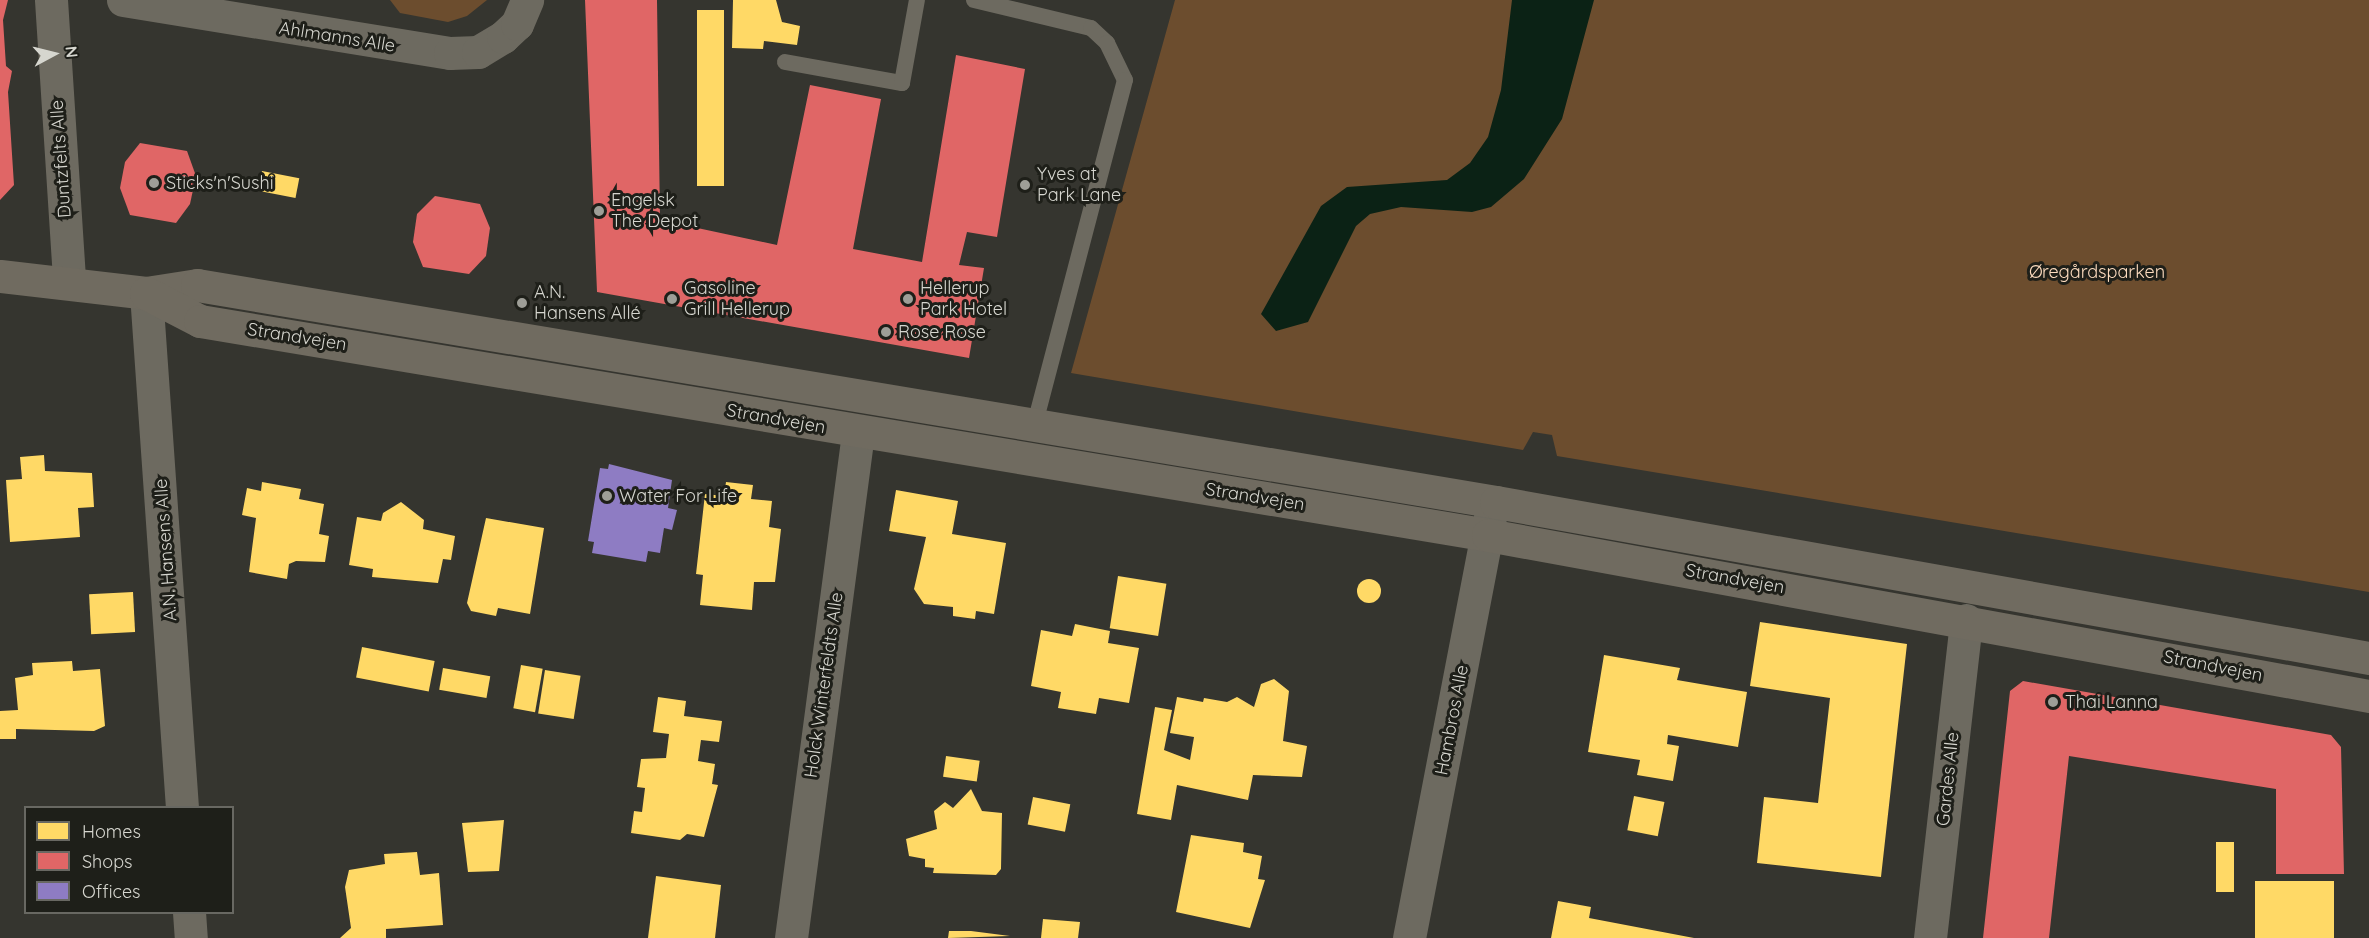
<!DOCTYPE html>
<meta charset="utf-8">
<style>
body{margin:0}
#map{position:relative;width:2369px;height:938px;overflow:hidden;background:#35352f;font-family:Quicksand,sans-serif}
div>[style]{position:absolute}
.green>*{inset:0;background:#6c4d2e}
.water>*{inset:0;background:#0b2215}
.homes>*{inset:0;background:#ffd966;transform-origin:0 0}
.round{border-radius:50%}
.shops>*{inset:0;background:#e06666}
.offices>*{inset:0;background:#8e7cc3}
.service>*{height:16px;margin:-8px;padding:0 8px;transform-origin:8px;border-radius:8px;background:#6d6a60}
.minor>*{height:33px;margin:-16.5px;padding:0 16.5px;transform-origin:16.5px;border-radius:16.5px;background:#6d6a60}
.secondary>*{height:33px;margin:-16.5px;padding:0 16.5px;transform-origin:16.5px;border-radius:16.5px;background:#706b60}
.dots>*{width:16px;height:16px;translate:-50% -50%;box-sizing:border-box;border:3px solid #1e1f19;border-radius:50%}
span{translate:-50% -50%;white-space:nowrap;text-align:center;line-height:1.15;-webkit-text-stroke:6px #1e1f19;paint-order:stroke}
.street-label{font-size:18px;color:#d6d6cf}
.poi-label{font-size:18px;color:#d6d6cf}
.left{translate:0 -50%;text-align:left}
.park-label{font-size:18px;color:#fddcbf}
.legend{position:absolute;left:24px;top:806px;width:210px;height:108px;box-sizing:border-box;background:#1e1f19;border:2px solid #686862;margin:0;padding:8px 10px;list-style:none;font-size:18px;color:#d6d6cf}
.legend li{display:flex;align-items:center;gap:12px;height:30px}
.legend b{width:30px;border:2px solid #686862}
.north{position:absolute;left:24px;top:24px;width:60px;height:60px;-webkit-text-stroke:4px #1e1f19;paint-order:stroke;rotate:83deg;font-size:16px;font-weight:700;line-height:24px;text-align:center;color:#d6d6cf}
.north::after{content:'';display:block;margin:auto;width:21px;height:27px;background:#d6d6cf;clip-path:polygon(50% 0,100% 100%,50% 72%,0 100%)}
</style>
<div id="map">
<div class="green">
<i style="clip-path:polygon(390px 0,487px 0,467px 16px,448px 22px,400px 13px)"></i>
<i style="clip-path:polygon(1175px 0,2369px 0,2369px 592px,1557px 456px,1552px 435px,1533px 432px,1523px 450px,1071px 373px)"></i>
</div>
<div class="water">
<i style="clip-path:polygon(1512px 0,1594px 0,1562px 119px,1524px 179px,1491px 207px,1472px 212px,1401px 207px,1370px 214px,1356px 226px,1308px 322px,1276px 331px,1261px 314px,1321px 206px,1347px 187px,1447px 180px,1470px 163px,1488px 137px,1501px 90px)"></i>
</div>
<div class="homes">
<i style="clip-path:polygon(733px 0,776px 0,782px 22px,800px 26px,797px 45px,764px 41px,763px 49px,732px 48px)"></i>
<i style="left:697px;top:10px;width:27px;height:176px"></i>
<i style="left:262px;top:171px;width:38px;height:20px;rotate:11deg"></i>
<i style="clip-path:polygon(44px 455px,45px 471px,92px 473px,94px 507px,78px 508px,80px 537px,10px 542px,6px 480px,22px 479px,20px 457px)"></i>
<i style="clip-path:polygon(262px 482px,301px 489px,299px 499px,324px 504px,319px 534px,329px 536px,325px 562px,296px 561px,289px 564px,287px 579px,249px 572px,256px 518px,242px 515px,247px 488px,261px 491px)"></i>
<i style="clip-path:polygon(726px 482px,753px 485px,751px 499px,772px 501px,769px 527px,781px 529px,775px 582px,754px 582px,752px 610px,700px 605px,703px 575px,696px 574px,705px 494px,724px 496px)"></i>
<i style="clip-path:polygon(896px 490px,958px 501px,952px 534px,1006px 543px,994px 614px,976px 611px,975px 619px,953px 616px,953px 607px,924px 604px,914px 589px,926px 537px,889px 531px)"></i>
<i style="clip-path:polygon(401px 502px,424px 520px,423px 529px,455px 536px,451px 560px,443px 559px,438px 583px,372px 577px,373px 569px,349px 565px,357px 517px,381px 521px,383px 513px)"></i>
<i style="clip-path:polygon(486px 518px,544px 528px,530px 614px,498px 608px,496px 616px,471px 611px,467px 603px)"></i>
<i style="left:1118px;top:576px;width:49px;height:53px;rotate:9deg"></i>
<i class="round" style="left:1357px;top:579px;width:24px;height:24px"></i>
<i style="left:133px;top:592px;width:40px;height:44px;rotate:87deg"></i>
<i style="clip-path:polygon(1760px 622px,1907px 644px,1881px 877px,1757px 863px,1764px 797px,1818px 803px,1830px 698px,1750px 686px)"></i>
<i style="clip-path:polygon(1075px 624px,1110px 631px,1108px 643px,1139px 648px,1129px 703px,1099px 698px,1096px 714px,1058px 708px,1061px 692px,1031px 686px,1041px 630px,1072px 636px)"></i>
<i style="left:362px;top:647px;width:74px;height:31px;rotate:11deg"></i>
<i style="clip-path:polygon(1604px 655px,1680px 668px,1677px 680px,1747px 692px,1738px 747px,1668px 735px,1667px 744px,1679px 746px,1673px 781px,1637px 775px,1640px 760px,1588px 752px)"></i>
<i style="clip-path:polygon(72px 661px,73px 671px,100px 669px,105px 726px,94px 731px,16px 729px,16px 739px,0 739px,0 711px,18px 710px,15px 678px,33px 675px,32px 663px)"></i>
<i style="left:521px;top:665px;width:22px;height:44px;rotate:10deg"></i>
<i style="left:443px;top:668px;width:48px;height:22px;rotate:10deg"></i>
<i style="left:545px;top:670px;width:36px;height:44px;rotate:9deg"></i>
<i style="clip-path:polygon(1274px 679px,1289px 691px,1283px 741px,1307px 746px,1302px 777px,1253px 775px,1248px 800px,1177px 785px,1171px 820px,1137px 814px,1155px 707px,1172px 710px,1164px 750px,1190px 760px,1194px 737px,1170px 733px,1177px 697px,1203px 702px,1204px 698px,1227px 702px,1237px 697px,1254px 707px,1261px 684px)"></i>
<i style="clip-path:polygon(658px 697px,686px 701px,684px 716px,722px 721px,719px 742px,701px 740px,698px 761px,715px 764px,712px 784px,718px 785px,704px 837px,687px 834px,680px 840px,631px 833px,634px 811px,642px 812px,645px 788px,637px 787px,641px 759px,666px 758px,669px 734px,653px 732px)"></i>
<i style="left:946px;top:756px;width:34px;height:21px;rotate:8deg"></i>
<i style="clip-path:polygon(971px 789px,982px 811px,1002px 813px,1001px 869px,996px 875px,933px 873px,934px 868px,925px 867px,925px 859px,909px 856px,906px 839px,937px 829px,934px 811px,945px 802px,953px 808px)"></i>
<i style="left:1634px;top:796px;width:31px;height:35px;rotate:11deg"></i>
<i style="left:1033px;top:797px;width:38px;height:28px;rotate:11deg"></i>
<i style="clip-path:polygon(504px 820px,499px 871px,468px 872px,462px 823px)"></i>
<i style="clip-path:polygon(1191px 835px,1244px 843px,1243px 852px,1262px 856px,1258px 879px,1265px 880px,1250px 928px,1176px 912px)"></i>
<i style="left:2216px;top:842px;width:18px;height:50px"></i>
<i style="clip-path:polygon(417px 852px,420px 875px,439px 873px,443px 925px,386px 929px,386px 938px,340px 938px,351px 928px,345px 887px,349px 870px,385px 864px,384px 854px)"></i>
<i style="clip-path:polygon(656px 876px,721px 885px,715px 938px,648px 938px)"></i>
<i style="left:2255px;top:881px;width:79px;height:57px"></i>
<i style="clip-path:polygon(1558px 901px,1591px 907px,1589px 918px,1694px 938px,1551px 938px)"></i>
<i style="clip-path:polygon(1043px 919px,1080px 922px,1078px 938px,1041px 938px)"></i>
<i style="clip-path:polygon(949px 931px,971px 931px,1010px 936px,948px 938px)"></i>
</div>
<div class="shops">
<i style="clip-path:polygon(0 0,8px 0,3px 20px,6px 66px,12px 71px,8px 92px,14px 185px,0 200px)"></i>
<i style="clip-path:polygon(585px 0,657px 0,660px 220px,777px 245px,810px 85px,881px 99px,853px 249px,922px 262px,956px 55px,1025px 69px,997px 237px,967px 232px,959px 265px,984px 268px,969px 358px,597px 292px)"></i>
<i style="clip-path:polygon(140px 143px,187px 151px,196px 176px,190px 204px,176px 223px,130px 215px,120px 188px,125px 162px)"></i>
<i style="clip-path:polygon(435px 196px,480px 204px,490px 228px,486px 256px,469px 274px,423px 267px,413px 242px,417px 214px)"></i>
<i style="clip-path:polygon(2023px 681px,2331px 735px,2341px 747px,2344px 874px,2276px 874px,2276px 789px,2069px 756px,2049px 938px,1983px 938px,2010px 691px)"></i>
</div>
<div class="offices">
<i style="clip-path:polygon(609px 464px,672px 480px,668px 508px,677px 510px,672px 530px,664px 528px,660px 553px,648px 551px,646px 562px,592px 553px,594px 542px,588px 541px,600px 468px,608px 469px)"></i>
</div>
<div class="service">
<i style="left:974px;top:0;width:120px;rotate:13.5deg"></i>
<i style="left:1091px;top:28px;width:22px;rotate:43deg"></i>
<i style="left:1107px;top:43px;width:41px;rotate:64.1deg"></i>
<i style="left:1125px;top:80px;width:359px;rotate:104.7deg"></i>
<i style="left:785px;top:62px;width:119px;rotate:10.2deg"></i>
<i style="left:902px;top:83px;width:84px;rotate:-79.8deg"></i>
</div>
<div class="minor">
<i style="left:51px;top:0;width:282px;rotate:86.3deg"></i>
<i style="left:123px;top:0;width:331px;rotate:9.2deg"></i>
<i style="left:450px;top:53px;width:28px;rotate:-2deg"></i>
<i style="left:478px;top:52px;width:29px;rotate:-31deg"></i>
<i style="left:503px;top:37px;width:19px;rotate:-43deg"></i>
<i style="left:517px;top:24px;width:26px;rotate:-67deg"></i>
<i style="left:146px;top:293px;width:516px;rotate:86deg"></i>
<i style="left:189px;top:912px;width:26px;rotate:86deg"></i>
<i style="left:791px;top:938px;width:509px;rotate:-82.44deg"></i>
<i style="left:1409px;top:938px;width:439px;rotate:-79.1deg"></i>
<i style="left:1930px;top:938px;width:320px;rotate:-83.5deg"></i>
</div>
<div class="secondary">
<i style="left:0;top:276px;width:147px;rotate:6.6deg"></i>
<i style="left:146px;top:293px;width:52px;rotate:-8.9deg"></i>
<i style="left:197px;top:285px;width:1317px;rotate:9.48deg"></i>
<i style="left:1496px;top:502px;width:887px;rotate:10.13deg"></i>
<i style="left:146px;top:293px;width:61px;rotate:27.4deg"></i>
<i style="left:200px;top:321px;width:1306px;rotate:9.43deg"></i>
<i style="left:1488px;top:535px;width:896px;rotate:10.36deg"></i>
</div>
<div class="dots">
<i style="left:154px;top:183px;background:#9e9e97"></i>
<i style="left:1025px;top:185px;background:#9e9e97"></i>
<i style="left:599px;top:211px;background:#9e9e97"></i>
<i style="left:672px;top:299px;background:#9e9e97"></i>
<i style="left:908px;top:299px;background:#9e9e97"></i>
<i style="left:522px;top:303px;background:#9e9e97"></i>
<i style="left:886px;top:332px;background:#9e9e97"></i>
<i style="left:607px;top:496px;background:#9e9e97"></i>
<i style="left:2053px;top:702px;background:#9e9e97"></i>
</div>
<div class="street-label">
<span style="left:337px;top:37px;rotate:9deg">Ahlmanns Alle</span>
<span style="left:61px;top:159px;rotate:-94deg">Duntzfelts Alle</span>
<span style="left:297px;top:337px;rotate:9deg">Strandvejen</span>
<span style="left:776px;top:419px;rotate:10deg">Strandvejen</span>
<span style="left:1255px;top:497px;rotate:9deg">Strandvejen</span>
<span style="left:166px;top:550px;rotate:-94deg">A.N. Hansens Alle</span>
<span style="left:1735px;top:579px;rotate:10deg">Strandvejen</span>
<span style="left:2213px;top:666px;rotate:11deg">Strandvejen</span>
<span style="left:824px;top:685px;rotate:-82deg">Holck Winterfeldts Alle</span>
<span style="left:1452px;top:720px;rotate:-79deg">Hambros Alle</span>
<span style="left:1948px;top:779px;rotate:-84deg">Gardes Alle</span>
</div>
<div class="poi-label">
<span class="left" style="left:1037px;top:185px">Yves at<br>Park Lane</span>
<span class="left" style="left:166px;top:183px">Sticks'n'Sushi</span>
<span class="left" style="left:611px;top:211px">Engelsk<br>The Depot</span>
<span class="left" style="left:684px;top:299px">Gasoline<br>Grill Hellerup</span>
<span class="left" style="left:920px;top:299px">Hellerup<br>Park Hotel</span>
<span class="left" style="left:534px;top:303px">A.N.<br>Hansens Allé</span>
<span class="left" style="left:898px;top:332px">Rose Rose</span>
<span class="left" style="left:619px;top:496px">Water For Life</span>
<span class="left" style="left:2065px;top:702px">Thai Lanna</span>
</div>
<div class="park-label">
<span style="left:2097px;top:272px">Øregårdsparken</span>
</div>
<ul class="legend">
<li><b style="height:16px;background:#ffd966"></b>Homes</li>
<li><b style="height:16px;background:#e06666"></b>Shops</li>
<li><b style="height:16px;background:#8e7cc3"></b>Offices</li>
</ul>
<div class="north">N</div>
</div>
